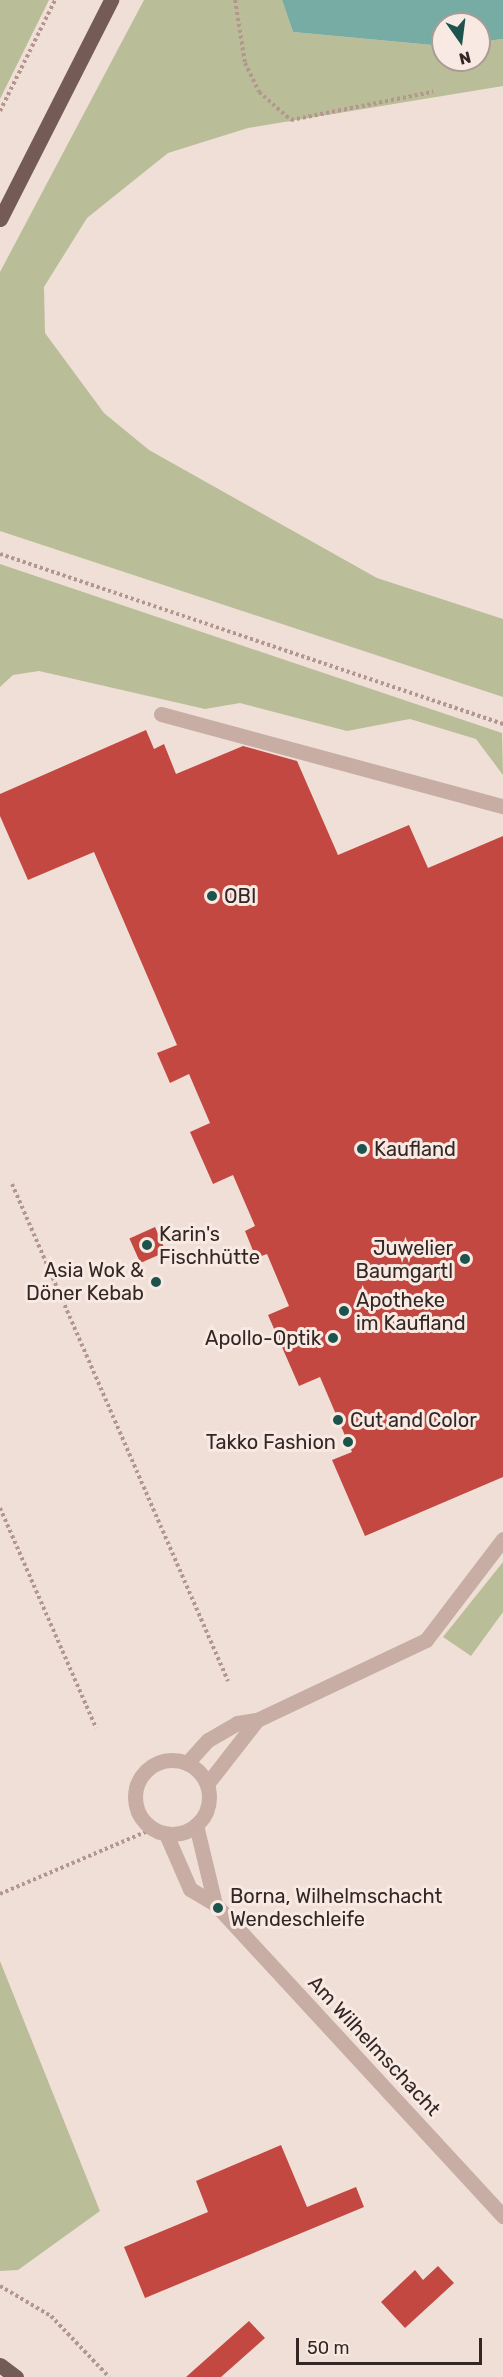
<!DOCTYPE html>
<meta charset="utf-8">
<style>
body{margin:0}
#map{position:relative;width:503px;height:2377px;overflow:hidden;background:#f0dfd7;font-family:Rubik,sans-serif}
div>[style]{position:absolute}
.green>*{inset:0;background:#b9be98}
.water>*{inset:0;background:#77aca4}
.building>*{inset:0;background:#c34841;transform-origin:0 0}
.path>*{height:4px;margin-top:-2px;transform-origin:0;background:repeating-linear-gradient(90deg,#b3978e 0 3px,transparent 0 6px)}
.service>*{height:15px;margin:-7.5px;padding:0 7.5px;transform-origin:7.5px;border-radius:7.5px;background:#c7ada3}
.minor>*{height:15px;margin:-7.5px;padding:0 7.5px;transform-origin:7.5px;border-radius:7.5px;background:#c7ada3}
.minor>.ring{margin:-7.5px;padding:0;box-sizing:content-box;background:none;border:15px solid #c7ada3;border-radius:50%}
.primary>*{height:15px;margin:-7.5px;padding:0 7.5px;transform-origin:7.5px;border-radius:7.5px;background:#745b56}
.dots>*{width:16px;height:16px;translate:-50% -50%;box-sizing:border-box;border:3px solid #f8eae3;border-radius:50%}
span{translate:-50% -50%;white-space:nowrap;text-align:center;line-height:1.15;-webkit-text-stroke:6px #f8eae3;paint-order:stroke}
.poi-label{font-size:20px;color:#332725}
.left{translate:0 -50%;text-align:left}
.right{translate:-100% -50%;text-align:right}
.street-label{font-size:20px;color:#332725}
.north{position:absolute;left:431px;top:12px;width:60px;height:60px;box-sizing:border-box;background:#f8eae3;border:2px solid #a99c97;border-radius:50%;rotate:166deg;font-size:16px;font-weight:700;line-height:24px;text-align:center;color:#332725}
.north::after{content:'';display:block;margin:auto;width:21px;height:27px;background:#1c534c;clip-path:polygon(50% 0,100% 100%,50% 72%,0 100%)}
.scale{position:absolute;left:296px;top:2338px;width:186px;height:27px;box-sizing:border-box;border:3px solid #332725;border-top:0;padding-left:8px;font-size:18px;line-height:21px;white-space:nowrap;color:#332725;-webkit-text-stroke:4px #f8eae3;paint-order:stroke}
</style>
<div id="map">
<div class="green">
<i style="clip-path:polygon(0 0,49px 0,0 99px)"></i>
<i style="clip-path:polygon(144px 0,282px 0,293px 32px,443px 46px,443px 60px,479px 60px,479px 42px,503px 39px,503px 86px,248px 128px,168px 153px,87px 218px,44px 287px,45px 333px,104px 413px,149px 450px,377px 578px,503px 619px,503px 697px,0 531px,0 272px)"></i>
<i style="clip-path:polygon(0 564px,502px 733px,503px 775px,476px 739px,410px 719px,347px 731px,240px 703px,205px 709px,39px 671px,13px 675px,0 687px)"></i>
<i style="clip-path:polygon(503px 1562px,503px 1612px,471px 1656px,443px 1637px)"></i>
<i style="clip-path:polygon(0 1961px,100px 2211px,18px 2270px,0 2271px)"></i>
</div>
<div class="water">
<i style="clip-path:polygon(282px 0,503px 0,503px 39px,479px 42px,479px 24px,443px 24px,443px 46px,293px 32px)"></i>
</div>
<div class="building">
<i style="clip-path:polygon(146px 730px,154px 749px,164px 744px,176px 774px,243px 746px,297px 761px,338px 855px,409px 825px,428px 868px,503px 836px,503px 1477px,365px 1536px,332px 1460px,352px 1452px,320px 1377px,299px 1386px,268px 1315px,289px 1306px,267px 1254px,256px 1258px,245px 1231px,255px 1226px,233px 1175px,213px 1184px,190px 1132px,210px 1123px,189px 1074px,170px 1083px,157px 1053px,177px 1045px,94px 852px,28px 880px,0 816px,0 794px)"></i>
<i style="left:155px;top:1227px;width:27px;height:28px;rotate:66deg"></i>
<i style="clip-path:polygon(281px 2145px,307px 2207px,356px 2187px,364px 2207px,145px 2298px,124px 2247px,208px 2212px,196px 2181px)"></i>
<i style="clip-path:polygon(438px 2266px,454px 2283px,405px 2328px,381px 2302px,415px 2270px,423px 2280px)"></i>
<i style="clip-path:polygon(249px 2321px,265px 2338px,221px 2377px,186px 2377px)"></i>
</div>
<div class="path">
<i style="left:235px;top:0;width:64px;rotate:81deg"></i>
<i style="left:245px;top:63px;width:32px;rotate:64deg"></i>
<i style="left:259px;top:92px;width:43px;rotate:41.2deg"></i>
<i style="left:291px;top:120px;width:145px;rotate:-11.2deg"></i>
<i style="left:0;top:111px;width:124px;rotate:-63.6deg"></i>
<i style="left:0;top:554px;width:531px;rotate:18.67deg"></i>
<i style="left:12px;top:1184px;width:542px;rotate:66.51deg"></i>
<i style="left:0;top:1508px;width:240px;rotate:66.4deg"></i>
<i style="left:0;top:1894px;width:161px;rotate:-23.1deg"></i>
<i style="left:0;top:2286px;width:59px;rotate:30.5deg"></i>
<i style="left:51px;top:2316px;width:84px;rotate:46.4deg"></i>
</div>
<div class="service">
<i style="left:161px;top:714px;width:354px;rotate:15.1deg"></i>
<i style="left:187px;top:1763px;width:31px;rotate:-48deg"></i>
<i style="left:208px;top:1740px;width:34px;rotate:-30deg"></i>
<i style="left:237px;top:1723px;width:20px;rotate:-9deg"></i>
<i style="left:257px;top:1720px;width:187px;rotate:-25.3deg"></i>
<i style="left:426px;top:1640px;width:127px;rotate:-52.7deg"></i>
<i style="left:207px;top:1784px;width:81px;rotate:-52deg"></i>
</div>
<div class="minor">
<i class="ring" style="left:135px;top:1760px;width:59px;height:59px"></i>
<i style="left:196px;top:1825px;width:81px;rotate:76.5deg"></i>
<i style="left:166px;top:1834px;width:60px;rotate:66.4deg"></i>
<i style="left:190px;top:1889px;width:29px;rotate:31deg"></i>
<i style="left:215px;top:1904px;width:425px;rotate:47.3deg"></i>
</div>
<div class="primary">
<i style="left:0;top:219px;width:246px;rotate:-63.1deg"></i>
<i style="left:0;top:2365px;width:20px;rotate:37deg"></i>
</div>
<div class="dots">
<i style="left:212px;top:896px;background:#1c534c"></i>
<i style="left:362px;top:1149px;background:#1c534c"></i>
<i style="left:147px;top:1245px;background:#1c534c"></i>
<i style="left:465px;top:1259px;background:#1c534c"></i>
<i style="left:156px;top:1282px;background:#1c534c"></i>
<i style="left:344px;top:1311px;background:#1c534c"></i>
<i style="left:333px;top:1338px;background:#1c534c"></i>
<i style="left:338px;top:1420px;background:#1c534c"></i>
<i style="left:348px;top:1442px;background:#1c534c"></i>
<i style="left:218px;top:1908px;background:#1c534c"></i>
</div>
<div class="poi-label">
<span class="left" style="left:224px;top:896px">OBI</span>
<span class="left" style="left:374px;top:1149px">Kaufland</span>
<span class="left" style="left:159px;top:1246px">Karin's<br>Fischhütte</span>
<span class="right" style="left:453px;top:1260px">Juwelier<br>Baumgartl</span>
<span class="right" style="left:144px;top:1282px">Asia Wok &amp;<br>Döner Kebab</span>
<span class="left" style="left:356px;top:1312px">Apotheke<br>im Kaufland</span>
<span class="right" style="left:321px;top:1338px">Apollo-Optik</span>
<span class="left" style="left:350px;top:1420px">Cut and Color</span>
<span class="right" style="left:336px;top:1442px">Takko Fashion</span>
<span class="left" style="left:230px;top:1908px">Borna, Wilhelmschacht<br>Wendeschleife</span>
</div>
<div class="street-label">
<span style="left:374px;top:2046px;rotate:47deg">Am Wilhelmschacht</span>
</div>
<div class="north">N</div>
<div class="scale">50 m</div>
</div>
